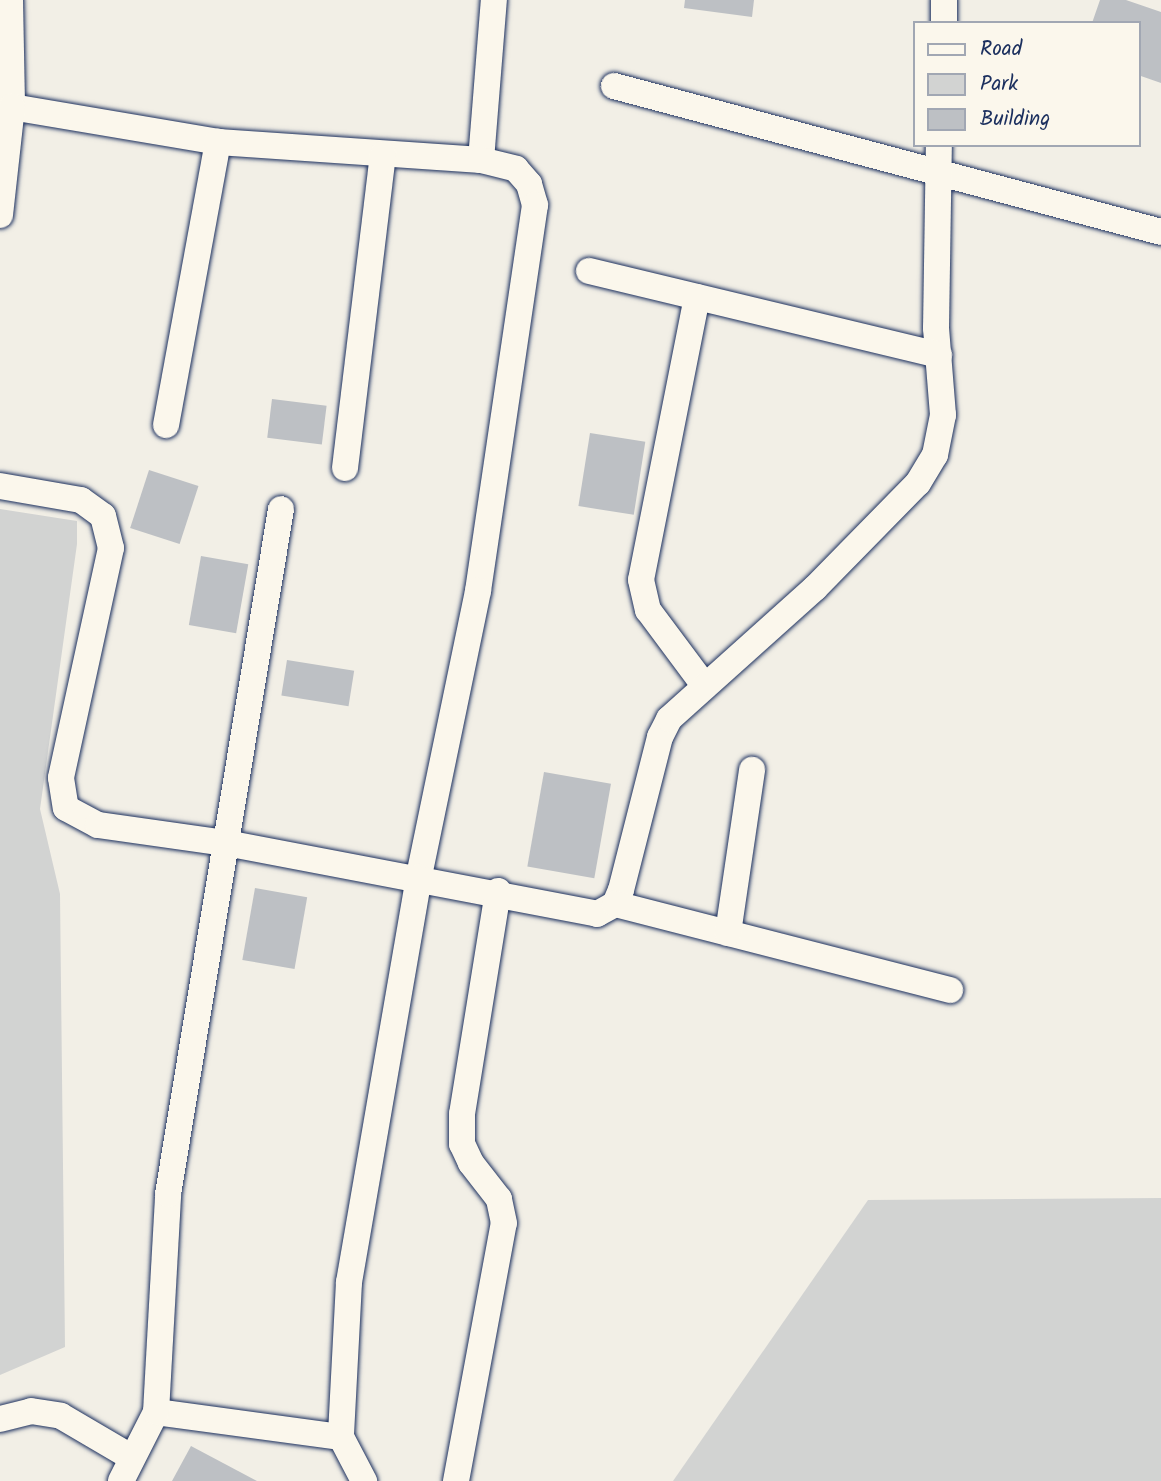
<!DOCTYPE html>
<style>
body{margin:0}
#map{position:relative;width:1161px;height:1481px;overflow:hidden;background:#f2efe6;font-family:Kalam,sans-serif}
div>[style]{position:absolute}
.green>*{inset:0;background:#d2d3d2}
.building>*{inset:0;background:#bdc0c4;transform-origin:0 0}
.roads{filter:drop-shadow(0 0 2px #1b2f5e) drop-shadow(0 0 2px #1b2f5e)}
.minor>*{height:26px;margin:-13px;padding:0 13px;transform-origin:13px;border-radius:13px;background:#fbf7ec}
span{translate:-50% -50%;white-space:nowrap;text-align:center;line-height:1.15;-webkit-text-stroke:6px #fbf7ec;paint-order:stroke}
.legend{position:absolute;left:913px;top:21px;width:228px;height:126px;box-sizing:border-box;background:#fbf7ec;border:2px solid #a1a7b3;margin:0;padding:9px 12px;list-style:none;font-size:21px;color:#1b2f5e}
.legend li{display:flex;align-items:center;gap:14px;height:35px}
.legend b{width:35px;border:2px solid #a1a7b3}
</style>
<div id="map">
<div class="green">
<i style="clip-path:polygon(0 509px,77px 521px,77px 544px,40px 809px,60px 894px,65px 1347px,0 1375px)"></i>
<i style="clip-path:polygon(1161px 1198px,1161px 1481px,673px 1481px,868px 1200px)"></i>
</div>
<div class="building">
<i style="clip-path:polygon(685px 0,754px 0,752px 17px,684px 8px)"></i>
<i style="clip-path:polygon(1100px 0,1126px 0,1161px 12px,1161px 83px,1138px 75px,1138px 23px,1092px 23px)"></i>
<i style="left:272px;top:399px;width:55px;height:39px;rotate:7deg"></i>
<i style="left:590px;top:433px;width:56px;height:74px;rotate:9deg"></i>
<i style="left:149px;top:470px;width:52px;height:61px;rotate:18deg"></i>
<i style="left:201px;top:556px;width:48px;height:70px;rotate:10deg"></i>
<i style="left:287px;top:660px;width:68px;height:36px;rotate:9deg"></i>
<i style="left:544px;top:772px;width:68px;height:96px;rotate:10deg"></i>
<i style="left:255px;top:888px;width:53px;height:73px;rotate:10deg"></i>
<i style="clip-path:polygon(191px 1446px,257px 1481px,172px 1481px)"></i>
</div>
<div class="roads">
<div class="minor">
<i style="left:10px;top:0;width:107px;rotate:88.9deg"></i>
<i style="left:12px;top:107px;width:209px;rotate:9.6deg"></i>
<i style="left:944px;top:23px;width:23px;rotate:-90deg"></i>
<i style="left:614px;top:86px;width:566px;rotate:14.94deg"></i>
<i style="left:481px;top:160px;width:161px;rotate:-85.4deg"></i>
<i style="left:0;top:215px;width:109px;rotate:-83.7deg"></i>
<i style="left:589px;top:271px;width:360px;rotate:13.5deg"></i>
<i style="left:697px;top:297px;width:288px;rotate:101.2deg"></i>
<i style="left:641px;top:580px;width:31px;rotate:77deg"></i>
<i style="left:648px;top:610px;width:94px;rotate:53.3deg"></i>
<i style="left:166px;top:425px;width:288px;rotate:-79.6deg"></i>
<i style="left:218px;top:142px;width:264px;rotate:3.9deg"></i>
<i style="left:481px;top:160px;width:36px;rotate:14deg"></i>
<i style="left:516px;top:169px;width:20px;rotate:49deg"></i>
<i style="left:529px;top:184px;width:22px;rotate:74deg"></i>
<i style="left:535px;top:205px;width:390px;rotate:98.4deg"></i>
<i style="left:478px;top:591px;width:292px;rotate:101.7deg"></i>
<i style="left:419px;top:877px;width:411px;rotate:99.8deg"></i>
<i style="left:349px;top:1282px;width:155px;rotate:93deg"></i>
<i style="left:341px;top:1437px;width:50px;rotate:62.4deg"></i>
<i style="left:345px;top:468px;width:316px;rotate:-83.1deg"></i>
<i style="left:0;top:486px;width:82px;rotate:9.8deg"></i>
<i style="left:81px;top:500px;width:27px;rotate:36deg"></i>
<i style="left:103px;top:516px;width:33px;rotate:76deg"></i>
<i style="left:111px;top:548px;width:235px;rotate:102.3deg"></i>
<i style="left:61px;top:778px;width:30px;rotate:81deg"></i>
<i style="left:66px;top:808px;width:36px;rotate:28deg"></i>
<i style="left:98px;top:825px;width:129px;rotate:8deg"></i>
<i style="left:226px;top:843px;width:378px;rotate:10.8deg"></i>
<i style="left:597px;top:914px;width:21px;rotate:-29deg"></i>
<i style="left:615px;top:904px;width:15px;rotate:-67deg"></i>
<i style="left:621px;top:890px;width:158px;rotate:-75.7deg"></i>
<i style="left:660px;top:737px;width:20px;rotate:-63deg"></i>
<i style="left:669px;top:719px;width:196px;rotate:-41.9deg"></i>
<i style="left:815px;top:588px;width:147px;rotate:-45.6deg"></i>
<i style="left:918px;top:483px;width:33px;rotate:-59deg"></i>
<i style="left:935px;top:455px;width:41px;rotate:-78.7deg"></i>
<i style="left:943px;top:415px;width:87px;rotate:-94.6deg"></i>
<i style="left:936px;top:328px;width:183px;rotate:-89.1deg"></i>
<i style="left:615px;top:904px;width:346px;rotate:14.4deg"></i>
<i style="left:728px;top:933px;width:165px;rotate:-81.6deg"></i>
<i style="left:156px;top:1412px;width:187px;rotate:7.7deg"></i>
<i style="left:0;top:1419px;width:32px;rotate:-14deg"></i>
<i style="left:31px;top:1411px;width:30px;rotate:9deg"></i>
<i style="left:61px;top:1416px;width:81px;rotate:30.4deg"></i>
<i style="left:121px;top:1481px;width:77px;rotate:-63.1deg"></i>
<i style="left:156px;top:1412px;width:218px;rotate:-86.8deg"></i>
<i style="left:168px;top:1194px;width:694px;rotate:-80.63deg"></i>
<i style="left:456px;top:1481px;width:262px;rotate:-79.5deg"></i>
<i style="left:504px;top:1223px;width:25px;rotate:-102deg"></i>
<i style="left:499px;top:1199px;width:46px;rotate:-127.9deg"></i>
<i style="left:471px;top:1163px;width:21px;rotate:-115deg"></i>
<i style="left:462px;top:1144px;width:30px;rotate:-90deg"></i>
<i style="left:462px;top:1114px;width:226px;rotate:-80.8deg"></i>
</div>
</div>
<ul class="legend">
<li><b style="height:9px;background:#fbf7ec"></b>Road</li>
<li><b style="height:19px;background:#d2d3d2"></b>Park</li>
<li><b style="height:19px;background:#bdc0c4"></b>Building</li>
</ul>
</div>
